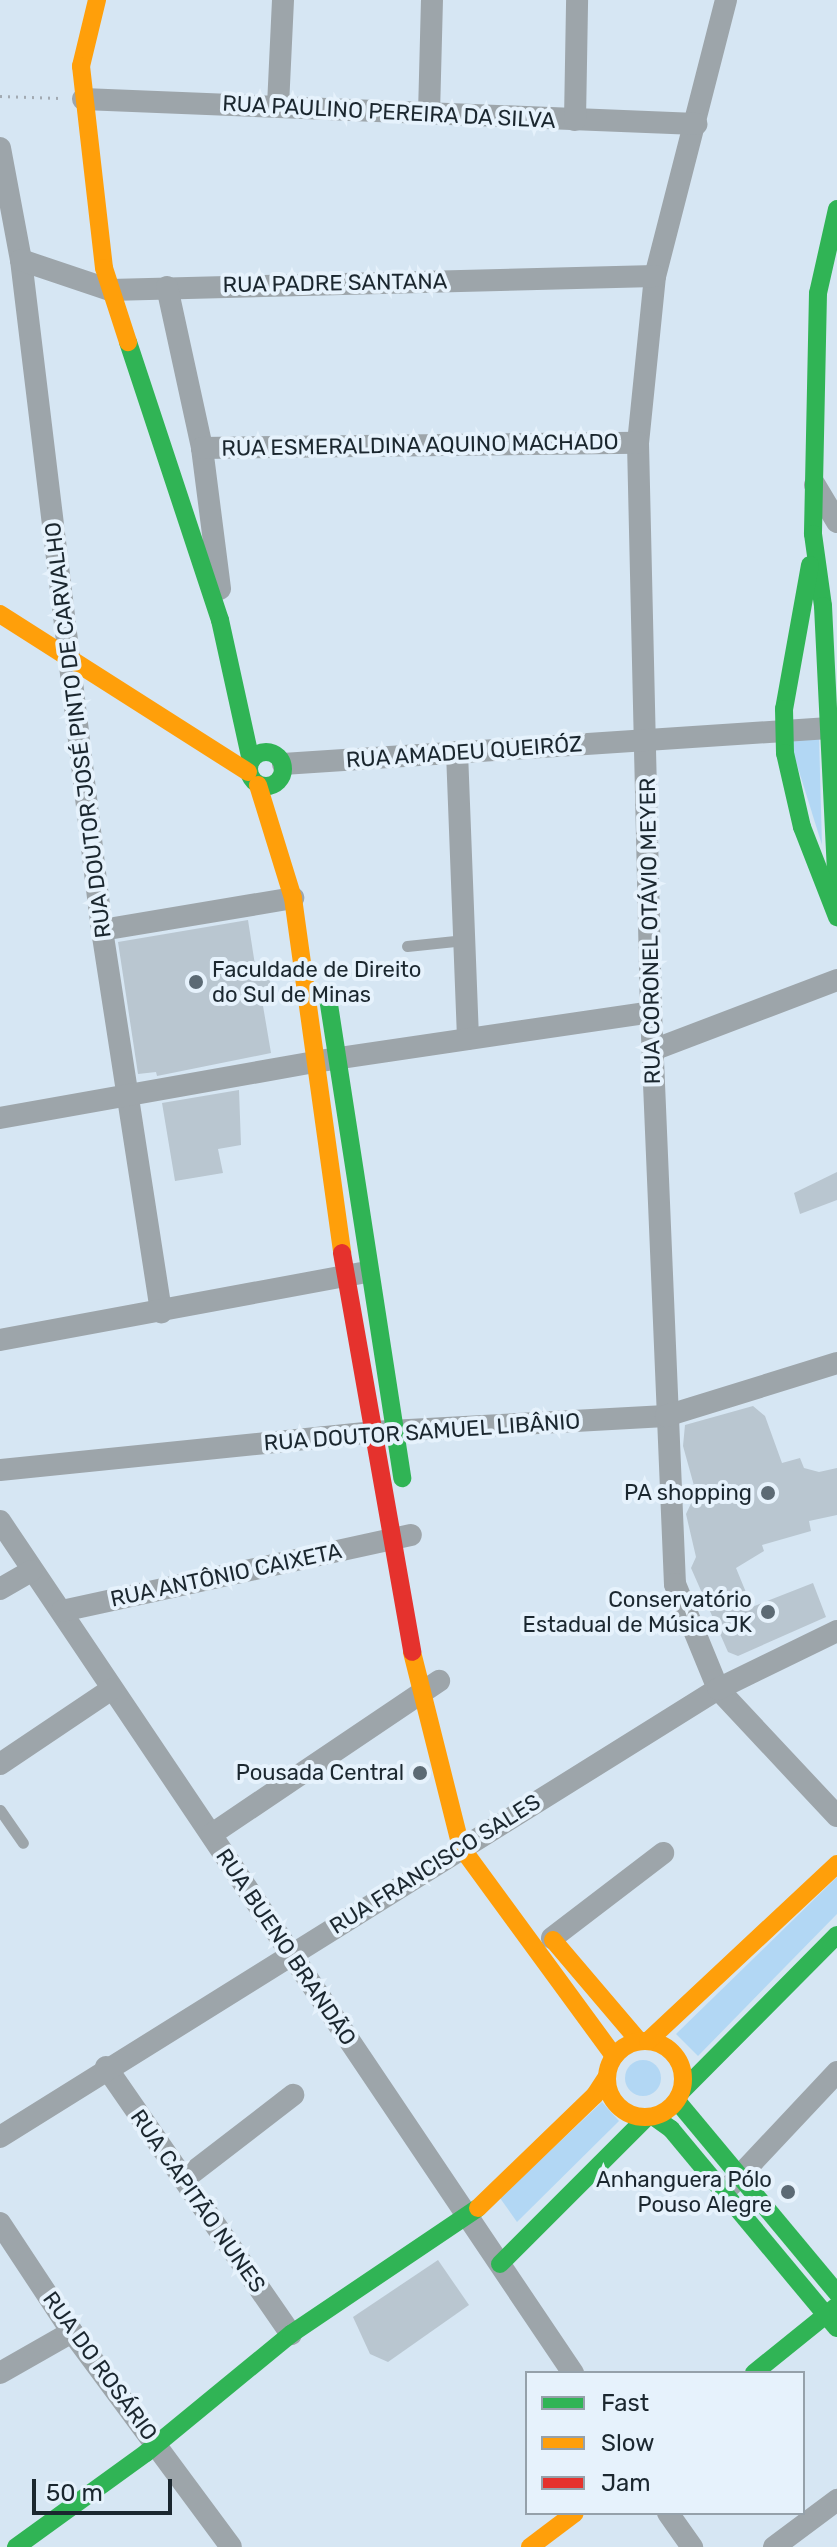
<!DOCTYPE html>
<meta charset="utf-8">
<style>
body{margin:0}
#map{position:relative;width:837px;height:2547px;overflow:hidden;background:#d6e6f3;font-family:Rubik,sans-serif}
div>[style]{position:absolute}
.green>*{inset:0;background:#b2d7f4}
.round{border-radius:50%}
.building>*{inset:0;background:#b9c6d0}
.path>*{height:3px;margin-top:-1.5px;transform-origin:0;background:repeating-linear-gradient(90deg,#a2aab2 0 2px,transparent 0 8px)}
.lane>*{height:11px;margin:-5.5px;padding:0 5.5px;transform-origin:5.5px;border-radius:5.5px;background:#9da5aa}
.street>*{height:22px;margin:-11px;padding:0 11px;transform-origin:11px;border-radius:11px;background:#9da5aa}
.fast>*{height:18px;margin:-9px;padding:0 9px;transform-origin:9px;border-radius:9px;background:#30b455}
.fast>.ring{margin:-9px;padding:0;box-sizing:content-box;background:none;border:18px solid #30b455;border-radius:50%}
.slow>*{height:18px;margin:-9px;padding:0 9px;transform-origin:9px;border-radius:9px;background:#ff9f0a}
.slow>.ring{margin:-9px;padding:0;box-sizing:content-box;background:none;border:18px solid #ff9f0a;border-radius:50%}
.jam>*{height:18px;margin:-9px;padding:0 9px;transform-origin:9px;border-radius:9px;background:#e5322d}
.dots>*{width:22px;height:22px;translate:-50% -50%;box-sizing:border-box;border:4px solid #e6f2fc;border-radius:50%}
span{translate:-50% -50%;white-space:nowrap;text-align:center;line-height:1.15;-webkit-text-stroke:8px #e6f2fc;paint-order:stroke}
.street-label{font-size:22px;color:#1b272f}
.poi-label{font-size:22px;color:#1b272f}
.left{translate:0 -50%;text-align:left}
.right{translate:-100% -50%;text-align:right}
.legend{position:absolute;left:525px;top:2371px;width:280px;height:144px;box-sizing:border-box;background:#e6f2fc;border:2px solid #95a1aa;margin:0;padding:10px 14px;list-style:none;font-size:24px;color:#1b272f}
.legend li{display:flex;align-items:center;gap:16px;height:40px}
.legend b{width:40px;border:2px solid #95a1aa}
.scale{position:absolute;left:32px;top:2479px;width:140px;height:36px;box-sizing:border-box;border:4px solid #1b272f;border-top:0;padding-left:10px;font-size:24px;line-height:28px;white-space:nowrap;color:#1b272f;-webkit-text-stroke:6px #e6f2fc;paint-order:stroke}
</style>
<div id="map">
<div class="green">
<i style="clip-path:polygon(819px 737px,822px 845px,789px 739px)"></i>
<i style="clip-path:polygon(837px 1877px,837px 1914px,698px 2056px,676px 2034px)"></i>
<i class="round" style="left:625px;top:2060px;width:36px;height:36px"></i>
<i style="clip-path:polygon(602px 2102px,619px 2121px,517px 2222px,500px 2198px)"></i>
</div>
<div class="building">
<i style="clip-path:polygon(248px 920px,255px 965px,267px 963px,273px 998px,262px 1000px,271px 1053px,157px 1076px,156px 1072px,138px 1074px,118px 942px)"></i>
<i style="clip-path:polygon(239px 1090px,241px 1145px,218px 1149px,223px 1173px,175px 1181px,162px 1103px)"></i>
<i style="clip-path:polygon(837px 1172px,837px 1200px,800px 1214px,794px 1193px)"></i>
<i style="clip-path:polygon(753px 1406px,765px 1416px,782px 1463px,800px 1458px,804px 1468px,819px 1472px,837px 1468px,837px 1515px,809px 1521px,811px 1531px,762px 1545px,764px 1551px,736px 1568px,752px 1607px,813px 1583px,826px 1617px,738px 1656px,728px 1652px,691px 1568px,696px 1557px,686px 1514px,696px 1493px,683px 1446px,685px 1425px)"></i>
<i style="clip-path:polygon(438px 2260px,469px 2305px,388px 2362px,370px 2354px,353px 2317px)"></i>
</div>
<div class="path">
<i style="left:0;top:96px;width:60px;rotate:1.9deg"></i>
</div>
<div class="lane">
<i style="left:407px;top:946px;width:58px;rotate:-5.9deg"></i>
<i style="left:0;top:1810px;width:40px;rotate:55.1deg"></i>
</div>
<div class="street">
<i style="left:726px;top:0;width:285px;rotate:104.4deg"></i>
<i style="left:655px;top:276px;width:168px;rotate:95.8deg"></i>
<i style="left:638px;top:443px;width:569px;rotate:88.69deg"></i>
<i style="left:651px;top:1012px;width:573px;rotate:87.6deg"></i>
<i style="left:675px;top:1584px;width:113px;rotate:67.7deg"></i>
<i style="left:718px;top:1689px;width:174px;rotate:46.9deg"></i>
<i style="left:83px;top:99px;width:614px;rotate:2.34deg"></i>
<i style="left:278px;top:106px;width:106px;rotate:-87.3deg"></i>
<i style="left:429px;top:114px;width:114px;rotate:-88.5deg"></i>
<i style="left:575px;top:120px;width:120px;rotate:-89deg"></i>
<i style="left:0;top:148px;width:114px;rotate:79.4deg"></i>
<i style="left:21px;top:260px;width:675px;rotate:83.11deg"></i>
<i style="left:102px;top:930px;width:387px;rotate:81.2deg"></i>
<i style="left:21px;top:260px;width:94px;rotate:18.6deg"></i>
<i style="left:110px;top:290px;width:545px;rotate:-1.47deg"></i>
<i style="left:167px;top:287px;width:165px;rotate:77.7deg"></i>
<i style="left:202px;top:448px;width:142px;rotate:82.7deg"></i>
<i style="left:202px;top:448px;width:436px;rotate:-0.7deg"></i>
<i style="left:815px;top:485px;width:43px;rotate:59.3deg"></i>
<i style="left:457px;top:752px;width:287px;rotate:87.8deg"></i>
<i style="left:283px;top:764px;width:547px;rotate:-3.77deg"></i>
<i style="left:102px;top:930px;width:194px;rotate:-9.5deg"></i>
<i style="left:653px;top:1050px;width:197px;rotate:-20.8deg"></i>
<i style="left:0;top:1118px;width:318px;rotate:-10.1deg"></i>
<i style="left:313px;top:1062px;width:342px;rotate:-8.4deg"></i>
<i style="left:0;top:1340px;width:366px;rotate:-10.5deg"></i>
<i style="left:0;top:1470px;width:374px;rotate:-5.8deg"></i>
<i style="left:372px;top:1432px;width:294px;rotate:-3.1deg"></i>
<i style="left:666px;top:1416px;width:179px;rotate:-17.2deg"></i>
<i style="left:0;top:1521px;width:1027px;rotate:56.08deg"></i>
<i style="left:0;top:1589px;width:36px;rotate:-30deg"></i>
<i style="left:62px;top:1611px;width:357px;rotate:-12.3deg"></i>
<i style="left:0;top:1764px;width:133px;rotate:-33.9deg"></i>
<i style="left:212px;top:1834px;width:274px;rotate:-34deg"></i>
<i style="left:552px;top:1938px;width:140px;rotate:-37.4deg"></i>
<i style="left:106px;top:2067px;width:325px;rotate:55.3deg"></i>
<i style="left:0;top:2137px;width:846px;rotate:-31.96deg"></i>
<i style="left:718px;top:1689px;width:132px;rotate:-26deg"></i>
<i style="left:184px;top:2179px;width:138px;rotate:-37.6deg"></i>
<i style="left:731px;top:2185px;width:155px;rotate:-46.8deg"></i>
<i style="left:0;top:2223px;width:131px;rotate:56.6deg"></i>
<i style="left:72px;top:2332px;width:267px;rotate:53.5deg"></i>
<i style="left:0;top:2373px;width:83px;rotate:-29.7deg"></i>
<i style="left:668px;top:2513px;width:42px;rotate:54.8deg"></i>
<i style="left:774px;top:2547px;width:79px;rotate:-36.7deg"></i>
</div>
<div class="fast">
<i style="left:837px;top:209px;width:86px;rotate:102.7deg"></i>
<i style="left:818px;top:293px;width:241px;rotate:91.2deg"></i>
<i style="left:813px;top:534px;width:73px;rotate:82.1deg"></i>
<i style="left:823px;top:606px;width:288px;rotate:87.2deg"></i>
<i style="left:128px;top:342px;width:293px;rotate:71.7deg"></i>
<i style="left:220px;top:620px;width:144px;rotate:77.6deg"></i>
<i style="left:810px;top:565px;width:146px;rotate:100.2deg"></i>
<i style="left:784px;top:709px;width:44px;rotate:88.7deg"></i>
<i style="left:785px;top:753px;width:76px;rotate:77.1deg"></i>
<i style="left:802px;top:827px;width:97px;rotate:68.7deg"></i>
<i class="ring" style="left:249px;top:752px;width:16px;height:16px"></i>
<i style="left:328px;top:998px;width:486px;rotate:81.2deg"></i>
<i style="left:682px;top:2091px;width:220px;rotate:-45.2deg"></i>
<i style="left:677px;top:2101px;width:250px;rotate:50.2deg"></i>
<i style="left:654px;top:2117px;width:21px;rotate:35deg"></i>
<i style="left:671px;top:2129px;width:259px;rotate:50.2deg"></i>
<i style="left:500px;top:2264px;width:206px;rotate:-45deg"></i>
<i style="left:754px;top:2373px;width:107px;rotate:-38.9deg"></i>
<i style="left:16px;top:2547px;width:160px;rotate:-35.9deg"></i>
<i style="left:146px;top:2453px;width:188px;rotate:-39.4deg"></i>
<i style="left:291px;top:2334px;width:225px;rotate:-34deg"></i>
</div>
<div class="slow">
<i style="left:97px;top:0;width:68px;rotate:103.6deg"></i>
<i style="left:81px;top:66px;width:203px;rotate:83.5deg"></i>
<i style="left:104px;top:268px;width:78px;rotate:72deg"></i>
<i style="left:0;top:614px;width:294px;rotate:32.5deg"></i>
<i style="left:258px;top:785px;width:118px;rotate:72.8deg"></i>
<i style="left:293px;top:898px;width:358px;rotate:82.1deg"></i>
<i style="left:412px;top:1652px;width:201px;rotate:75.9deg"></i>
<i style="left:461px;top:1847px;width:259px;rotate:53.8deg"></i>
<i style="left:553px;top:1940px;width:133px;rotate:49.6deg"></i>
<i class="ring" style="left:607px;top:2041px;width:58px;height:58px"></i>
<i style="left:648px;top:2041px;width:259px;rotate:-43.1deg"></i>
<i style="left:478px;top:2208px;width:163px;rotate:-44deg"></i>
<i style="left:595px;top:2095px;width:20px;rotate:-57deg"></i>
<i style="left:530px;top:2547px;width:56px;rotate:-37.1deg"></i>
</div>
<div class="jam">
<i style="left:342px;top:1253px;width:405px;rotate:80deg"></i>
</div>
<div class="dots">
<i style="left:196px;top:982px;background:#5c6a74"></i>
<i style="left:768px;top:1493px;background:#5c6a74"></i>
<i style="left:768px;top:1612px;background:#5c6a74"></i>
<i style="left:420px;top:1773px;background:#5c6a74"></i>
<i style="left:788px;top:2192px;background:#5c6a74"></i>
</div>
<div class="street-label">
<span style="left:389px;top:112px;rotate:3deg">RUA PAULINO PEREIRA DA SILVA</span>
<span style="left:335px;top:283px;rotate:-1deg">RUA PADRE SANTANA</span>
<span style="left:420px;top:445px;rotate:-1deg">RUA ESMERALDINA AQUINO MACHADO</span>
<span style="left:78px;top:730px;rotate:-97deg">RUA DOUTOR JOSÉ PINTO DE CARVALHO</span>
<span style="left:464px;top:752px;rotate:-4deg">RUA AMADEU QUEIRÓZ</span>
<span style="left:650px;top:931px;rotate:-91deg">RUA CORONEL OTÁVIO MEYER</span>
<span style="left:422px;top:1432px;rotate:-4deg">RUA DOUTOR SAMUEL LIBÂNIO</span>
<span style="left:226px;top:1575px;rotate:-12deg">RUA ANTÔNIO CAIXETA</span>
<span style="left:435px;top:1864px;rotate:-32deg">RUA FRANCISCO SALES</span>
<span style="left:286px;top:1947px;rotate:56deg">RUA BUENO BRANDÃO</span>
<span style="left:198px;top:2201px;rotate:55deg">RUA CAPITÃO NUNES</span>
<span style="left:100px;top:2366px;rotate:54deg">RUA DO ROSÁRIO</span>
</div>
<div class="poi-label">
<span class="left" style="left:212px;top:982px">Faculdade de Direito<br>do Sul de Minas</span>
<span class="right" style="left:752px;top:1493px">PA shopping</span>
<span class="right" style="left:752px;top:1612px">Conservatório<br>Estadual de Música JK</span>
<span class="right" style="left:404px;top:1773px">Pousada Central</span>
<span class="right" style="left:772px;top:2192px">Anhanguera Pólo<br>Pouso Alegre</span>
</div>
<ul class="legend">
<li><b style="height:10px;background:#30b455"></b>Fast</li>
<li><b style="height:10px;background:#ff9f0a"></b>Slow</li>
<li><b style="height:10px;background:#e5322d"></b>Jam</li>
</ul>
<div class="scale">50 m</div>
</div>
